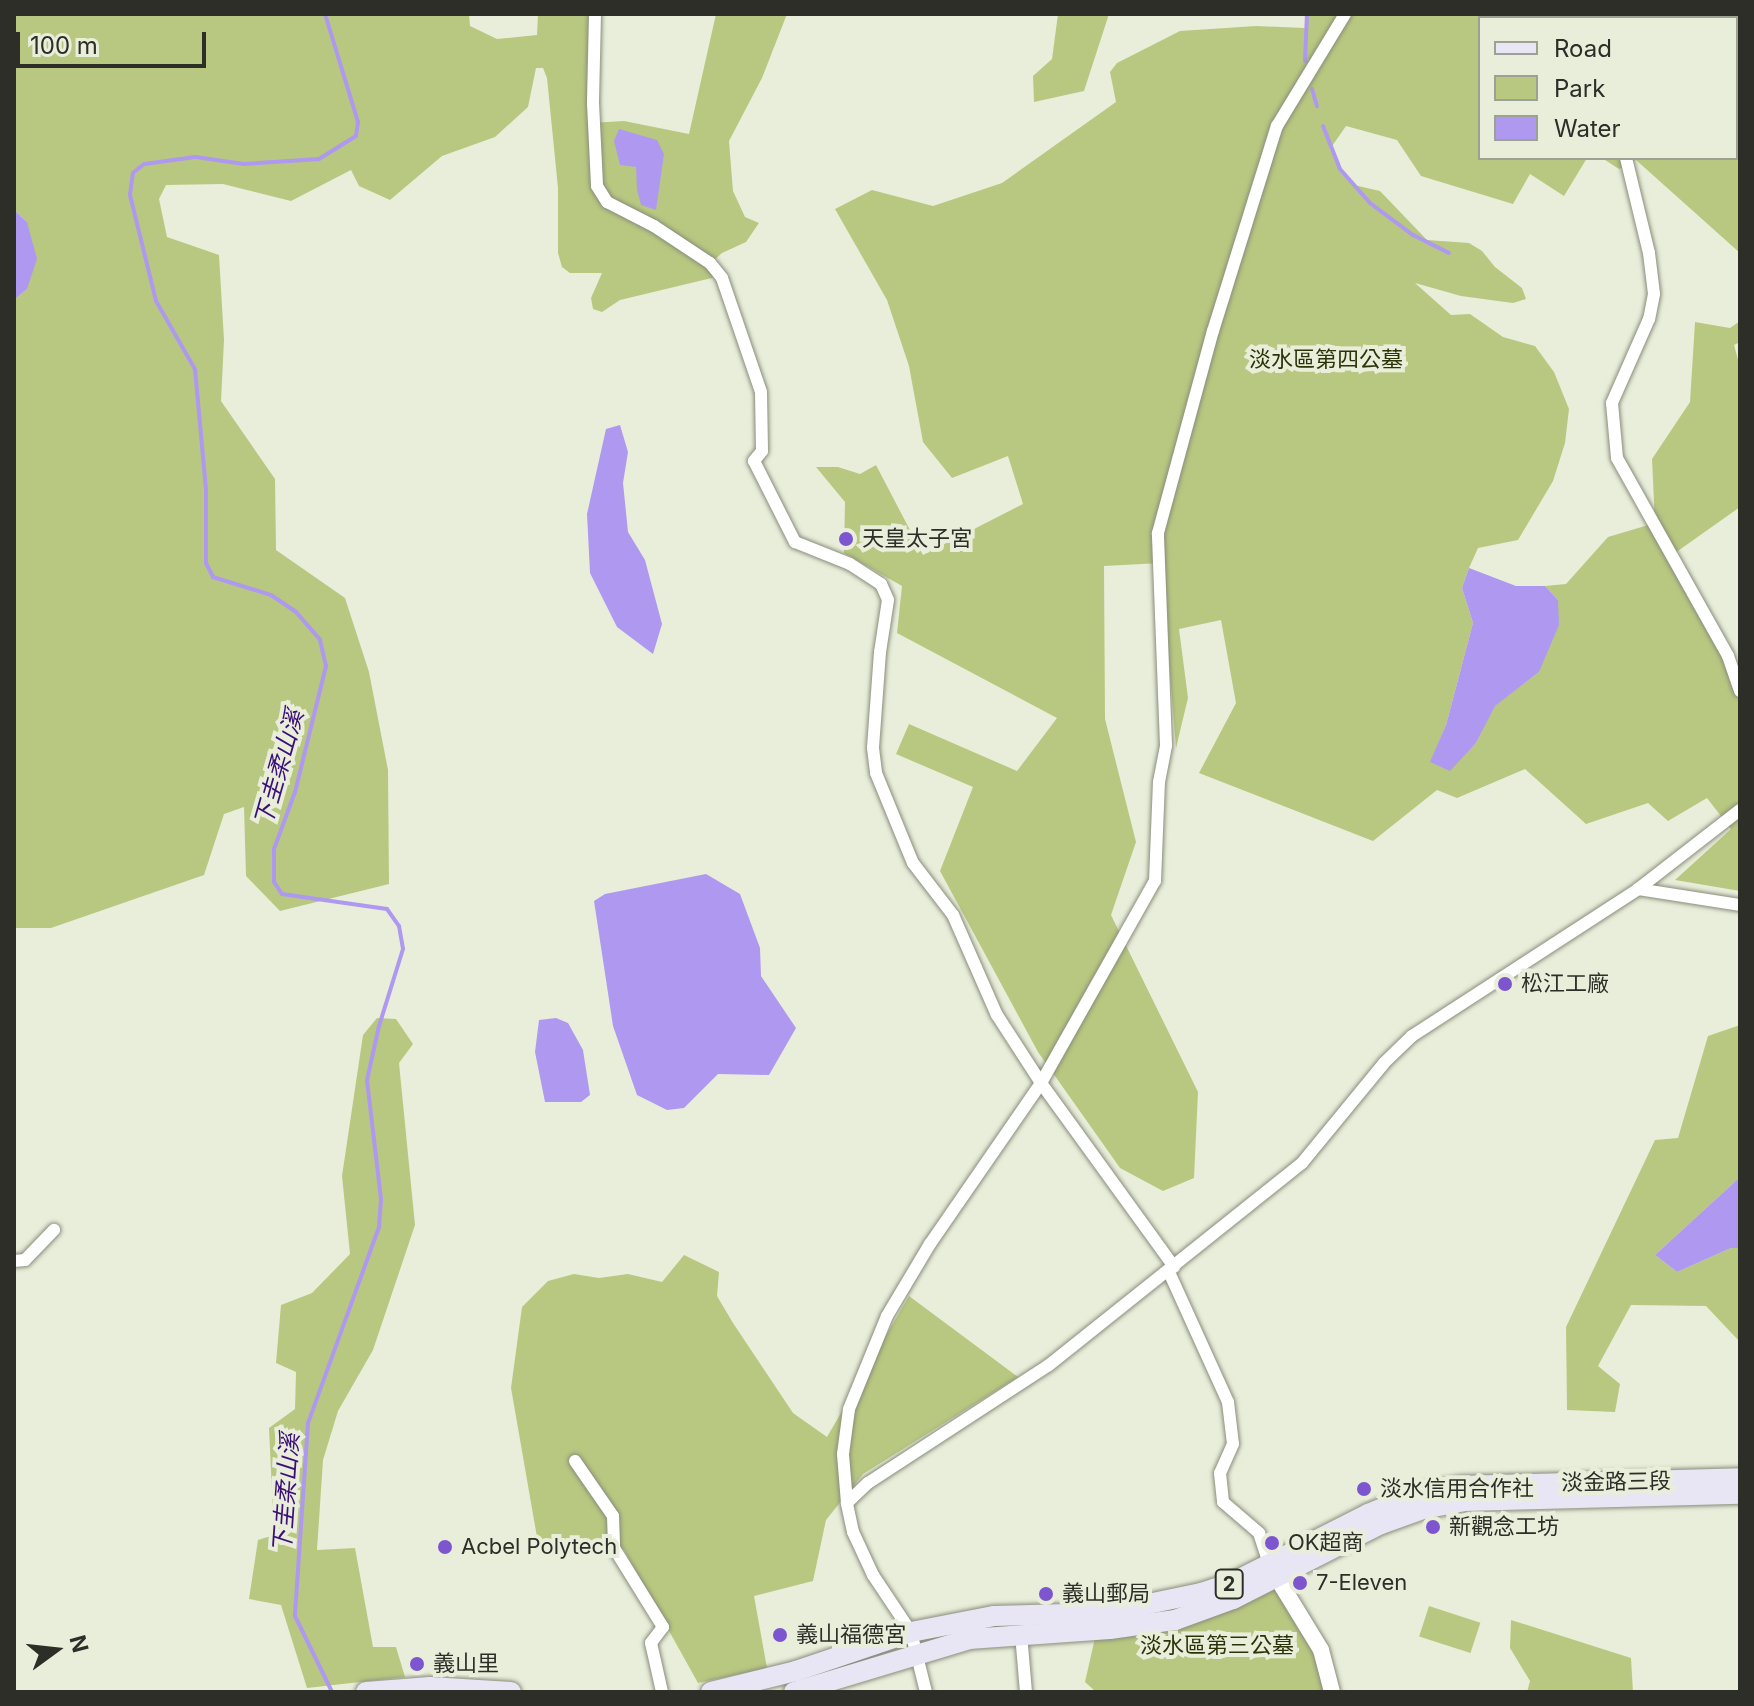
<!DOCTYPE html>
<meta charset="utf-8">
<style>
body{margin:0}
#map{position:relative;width:1754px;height:1706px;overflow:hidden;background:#e9eedb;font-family:Inter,"Noto Sans TC",sans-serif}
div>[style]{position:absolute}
.green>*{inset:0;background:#b8c880;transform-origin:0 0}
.water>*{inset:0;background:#af98f0}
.stream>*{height:4px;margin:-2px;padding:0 2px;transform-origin:2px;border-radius:2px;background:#af98f0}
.roads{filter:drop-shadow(0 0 2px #898d7b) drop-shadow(0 0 2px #898d7b)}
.minor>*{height:12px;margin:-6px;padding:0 6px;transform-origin:6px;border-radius:6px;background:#fff}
.tertiary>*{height:16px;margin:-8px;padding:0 8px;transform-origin:8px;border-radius:8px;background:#fff}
.primary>*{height:20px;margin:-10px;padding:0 10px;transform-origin:10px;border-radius:10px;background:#e8e5f4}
.dots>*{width:22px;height:22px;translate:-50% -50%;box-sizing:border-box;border:4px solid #e9eedb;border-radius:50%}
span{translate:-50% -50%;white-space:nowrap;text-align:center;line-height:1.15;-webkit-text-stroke:8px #e9eedb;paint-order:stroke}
.shield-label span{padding:2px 6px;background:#e9eedb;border:2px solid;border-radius:6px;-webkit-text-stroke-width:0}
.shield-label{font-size:20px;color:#2c2e27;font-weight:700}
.park-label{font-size:22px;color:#2c3308}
.poi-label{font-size:22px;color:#2c2e27}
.left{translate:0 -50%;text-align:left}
.street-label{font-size:22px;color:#2c2e27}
.water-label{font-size:24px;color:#3c0f78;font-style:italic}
.frame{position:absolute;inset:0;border:16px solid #2c2e27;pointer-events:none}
.legend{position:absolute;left:1478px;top:16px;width:260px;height:144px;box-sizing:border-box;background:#e9eedb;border:2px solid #9da193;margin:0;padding:10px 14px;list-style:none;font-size:24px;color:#2c2e27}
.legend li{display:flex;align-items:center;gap:16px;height:40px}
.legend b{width:40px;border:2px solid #9da193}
.north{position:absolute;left:16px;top:1610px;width:80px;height:80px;-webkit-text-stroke:6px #e9eedb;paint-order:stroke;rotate:75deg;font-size:22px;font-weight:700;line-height:32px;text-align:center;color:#2c2e27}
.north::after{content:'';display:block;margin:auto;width:28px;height:36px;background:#2c2e27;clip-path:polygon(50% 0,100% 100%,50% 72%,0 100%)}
.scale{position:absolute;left:16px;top:32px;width:190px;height:36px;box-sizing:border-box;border:4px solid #2c2e27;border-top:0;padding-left:10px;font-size:24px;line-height:28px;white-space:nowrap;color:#2c2e27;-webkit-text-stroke:6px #e9eedb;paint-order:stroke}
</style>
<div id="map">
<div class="green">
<i style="clip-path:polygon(14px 14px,469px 14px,470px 26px,497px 39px,537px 35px,538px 14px,592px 14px,591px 123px,624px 121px,689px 134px,716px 14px,787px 14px,762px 78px,729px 141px,733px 191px,745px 217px,759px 223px,746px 242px,722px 253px,709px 265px,716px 277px,620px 300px,602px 312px,593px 309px,591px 298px,602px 273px,570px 273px,562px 267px,558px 253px,558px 188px,547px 78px,543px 68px,536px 68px,528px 107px,495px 137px,442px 156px,390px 200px,359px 186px,351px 170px,291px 201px,223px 184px,166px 185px,159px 199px,167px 237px,219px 255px,224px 340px,221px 401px,275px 479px,276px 550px,345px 598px,369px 672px,388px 770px,389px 884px,280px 911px,246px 876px,244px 807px,224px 814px,204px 875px,51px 928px,14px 928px,14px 300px,27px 289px,27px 222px,14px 210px)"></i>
<i style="clip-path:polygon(1058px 14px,1109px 14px,1084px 91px,1034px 102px,1033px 76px,1052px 59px)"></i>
<i style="clip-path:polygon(1309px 14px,1665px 14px,1667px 18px,1480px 18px,1480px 158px,1587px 158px,1564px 196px,1530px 174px,1513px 204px,1421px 176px,1397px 140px,1346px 126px,1330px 149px,1342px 174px,1354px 185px,1380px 191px,1427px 240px,1469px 243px,1482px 251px,1495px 267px,1522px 288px,1526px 299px,1513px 303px,1461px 296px,1415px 283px,1451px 315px,1470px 314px,1503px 337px,1535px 346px,1554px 372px,1569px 409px,1565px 443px,1553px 481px,1518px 540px,1478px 548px,1469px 568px,1462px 588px,1473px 623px,1446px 725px,1431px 762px,1449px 770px,1476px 743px,1494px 706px,1539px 672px,1558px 600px,1545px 586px,1566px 584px,1608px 537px,1655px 523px,1652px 459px,1690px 402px,1695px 322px,1730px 328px,1740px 321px,1740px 342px,1734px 345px,1740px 367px,1740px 507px,1675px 553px,1726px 658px,1731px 683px,1740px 698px,1740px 891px,1675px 880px,1731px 829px,1707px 798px,1668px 821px,1648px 803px,1586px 824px,1525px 769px,1457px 798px,1437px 790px,1373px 841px,1199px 773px,1236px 703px,1221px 620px,1179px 629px,1188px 698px,1176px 748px,1161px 563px,1104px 566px,1105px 719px,1136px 842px,1111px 915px,1198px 1092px,1194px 1178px,1163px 1191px,1120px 1168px,1038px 1052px,940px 871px,973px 787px,896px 754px,909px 724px,1017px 771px,1057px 718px,897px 633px,902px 586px,844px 553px,845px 502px,816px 467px,838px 467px,860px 474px,876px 465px,923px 555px,1023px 504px,1008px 456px,952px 478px,923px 442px,909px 366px,887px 300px,835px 209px,872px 190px,933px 206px,1002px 183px,1116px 102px,1110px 72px,1117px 63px,1180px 31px,1256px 26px,1305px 28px)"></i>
<i style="clip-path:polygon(1736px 56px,1740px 56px,1740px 253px,1636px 160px,1619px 169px,1602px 158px,1736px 158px)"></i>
<i style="clip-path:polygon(377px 1018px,396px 1019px,413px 1044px,399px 1063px,415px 1225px,373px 1350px,338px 1411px,323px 1460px,317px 1550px,355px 1548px,373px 1647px,396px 1647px,405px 1677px,307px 1688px,281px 1605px,249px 1599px,258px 1540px,274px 1535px,269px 1428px,295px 1409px,296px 1372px,276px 1363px,281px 1305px,312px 1293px,350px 1254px,342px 1176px,363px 1035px)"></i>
<i style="clip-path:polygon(1740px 1025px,1740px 1177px,1655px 1255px,1677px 1272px,1731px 1248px,1740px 1248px,1740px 1342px,1706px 1306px,1631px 1305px,1598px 1366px,1620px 1384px,1615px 1412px,1567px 1410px,1566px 1327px,1655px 1140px,1678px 1138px,1708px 1036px)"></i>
<i style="clip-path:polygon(684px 1255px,719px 1272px,717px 1296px,733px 1323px,793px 1413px,827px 1437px,909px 1296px,1018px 1377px,863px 1474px,826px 1520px,813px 1581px,754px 1596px,767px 1668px,698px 1683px,624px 1550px,608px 1540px,538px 1543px,511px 1388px,522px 1307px,548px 1281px,574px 1274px,599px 1278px,628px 1274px,662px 1282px)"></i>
<i style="clip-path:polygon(1274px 1590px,1317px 1647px,1330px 1692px,1096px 1692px,1085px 1682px,1095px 1638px,1213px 1614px)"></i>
<i style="left:1429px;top:1606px;width:54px;height:32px;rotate:18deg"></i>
<i style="clip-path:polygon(1511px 1620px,1631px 1658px,1633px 1692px,1527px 1692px,1530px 1681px,1510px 1648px)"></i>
</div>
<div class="water">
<i style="clip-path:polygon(619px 129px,657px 140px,664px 154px,656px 210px,641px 205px,637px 190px,636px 167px,620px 165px,614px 141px)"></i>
<i style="clip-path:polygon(14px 210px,27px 222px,37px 259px,27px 289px,14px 300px)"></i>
<i style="clip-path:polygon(620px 425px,628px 452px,623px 483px,628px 532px,645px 560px,662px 624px,653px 654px,617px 627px,590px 573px,587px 514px,606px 429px)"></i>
<i style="clip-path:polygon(1469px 568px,1516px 586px,1545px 586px,1558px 600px,1559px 625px,1539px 672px,1495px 706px,1476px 743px,1450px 771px,1430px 762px,1446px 725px,1473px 623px,1462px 588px)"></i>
<i style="clip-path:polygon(706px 874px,740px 894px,760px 948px,761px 976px,796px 1028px,769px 1075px,718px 1074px,684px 1108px,667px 1110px,637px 1095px,613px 1026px,594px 901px,605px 894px)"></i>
<i style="clip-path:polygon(556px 1018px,568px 1023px,583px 1050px,590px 1095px,581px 1102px,545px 1102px,535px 1052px,539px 1020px)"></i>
<i style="clip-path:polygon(1740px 1177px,1740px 1248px,1731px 1248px,1677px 1272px,1655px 1255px)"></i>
</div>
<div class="stream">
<i style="left:325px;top:14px;width:113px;rotate:73deg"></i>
<i style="left:358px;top:122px;width:14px;rotate:98deg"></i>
<i style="left:356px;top:136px;width:44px;rotate:148.1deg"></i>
<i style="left:319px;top:159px;width:75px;rotate:176.2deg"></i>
<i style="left:244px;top:164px;width:49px;rotate:-171.9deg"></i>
<i style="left:195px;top:157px;width:51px;rotate:172.2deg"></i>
<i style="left:144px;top:164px;width:14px;rotate:141deg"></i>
<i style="left:133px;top:173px;width:22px;rotate:98deg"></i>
<i style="left:130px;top:195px;width:109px;rotate:76.2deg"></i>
<i style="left:156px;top:301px;width:78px;rotate:60.2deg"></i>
<i style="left:195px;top:369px;width:121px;rotate:84.8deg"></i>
<i style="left:206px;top:490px;width:73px;rotate:90deg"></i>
<i style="left:206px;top:563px;width:16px;rotate:63deg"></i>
<i style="left:213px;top:577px;width:61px;rotate:17.2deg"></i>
<i style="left:271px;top:595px;width:30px;rotate:34deg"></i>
<i style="left:296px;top:612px;width:37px;rotate:49deg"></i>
<i style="left:320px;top:640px;width:27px;rotate:77deg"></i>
<i style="left:326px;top:666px;width:130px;rotate:103.8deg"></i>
<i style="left:295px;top:792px;width:61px;rotate:110.2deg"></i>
<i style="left:274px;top:849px;width:33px;rotate:90deg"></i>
<i style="left:274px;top:882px;width:14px;rotate:56deg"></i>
<i style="left:282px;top:894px;width:106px;rotate:8.1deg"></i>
<i style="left:387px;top:909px;width:21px;rotate:55deg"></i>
<i style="left:399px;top:926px;width:23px;rotate:80deg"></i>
<i style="left:403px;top:949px;width:81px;rotate:107.3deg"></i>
<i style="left:379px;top:1026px;width:55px;rotate:102.5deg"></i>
<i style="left:367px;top:1080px;width:120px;rotate:83.3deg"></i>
<i style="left:381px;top:1199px;width:28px;rotate:94deg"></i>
<i style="left:379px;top:1227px;width:208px;rotate:109.9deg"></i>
<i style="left:308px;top:1423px;width:193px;rotate:93.9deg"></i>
<i style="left:295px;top:1616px;width:85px;rotate:64deg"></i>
<i style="left:1305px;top:61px;width:47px;rotate:-87.6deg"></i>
<i style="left:1312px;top:89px;width:18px;rotate:74deg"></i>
<i style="left:1323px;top:126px;width:46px;rotate:68.4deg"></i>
<i style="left:1340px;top:169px;width:45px;rotate:48.6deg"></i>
<i style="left:1370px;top:203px;width:54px;rotate:36.7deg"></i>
<i style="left:1413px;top:235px;width:40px;rotate:26.6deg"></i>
</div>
<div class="roads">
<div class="minor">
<i style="left:595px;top:14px;width:89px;rotate:91.3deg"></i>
<i style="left:593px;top:103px;width:83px;rotate:87.2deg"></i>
<i style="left:597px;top:186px;width:19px;rotate:58deg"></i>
<i style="left:607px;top:202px;width:53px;rotate:27.1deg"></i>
<i style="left:654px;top:226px;width:67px;rotate:33.5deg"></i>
<i style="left:710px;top:263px;width:19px;rotate:51deg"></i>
<i style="left:722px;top:278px;width:120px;rotate:71.1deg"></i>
<i style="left:761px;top:392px;width:59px;rotate:89deg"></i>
<i style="left:762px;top:451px;width:13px;rotate:129deg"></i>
<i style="left:754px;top:461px;width:91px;rotate:63.2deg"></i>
<i style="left:795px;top:542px;width:59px;rotate:21.8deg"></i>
<i style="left:850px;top:564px;width:37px;rotate:33deg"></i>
<i style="left:881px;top:584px;width:17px;rotate:66deg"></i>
<i style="left:888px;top:600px;width:53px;rotate:98.7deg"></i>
<i style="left:880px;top:652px;width:96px;rotate:94.2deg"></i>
<i style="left:873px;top:748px;width:25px;rotate:83deg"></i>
<i style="left:876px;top:773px;width:97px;rotate:67.7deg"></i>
<i style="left:913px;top:863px;width:66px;rotate:52.4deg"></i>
<i style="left:953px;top:915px;width:109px;rotate:66.3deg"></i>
<i style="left:997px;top:1015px;width:81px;rotate:57.1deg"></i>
<i style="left:1041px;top:1083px;width:227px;rotate:54.1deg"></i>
<i style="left:1517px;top:14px;width:11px;rotate:22deg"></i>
<i style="left:1626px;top:158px;width:98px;rotate:76.4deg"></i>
<i style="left:1649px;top:253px;width:41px;rotate:83deg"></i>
<i style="left:1654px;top:294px;width:25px;rotate:101deg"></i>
<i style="left:1649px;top:319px;width:92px;rotate:113.8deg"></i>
<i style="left:1612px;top:403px;width:55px;rotate:84.8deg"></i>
<i style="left:1617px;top:458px;width:227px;rotate:60.7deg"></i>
<i style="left:1728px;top:656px;width:37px;rotate:71deg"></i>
<i style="left:1638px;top:889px;width:103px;rotate:8.9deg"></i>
<i style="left:14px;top:1261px;width:11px;rotate:-5deg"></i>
<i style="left:25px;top:1260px;width:42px;rotate:-46deg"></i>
<i style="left:1169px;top:1272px;width:143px;rotate:65.6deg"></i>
<i style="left:1228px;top:1402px;width:42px;rotate:83.2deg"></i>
<i style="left:1233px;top:1444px;width:32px;rotate:114deg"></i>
<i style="left:1220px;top:1473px;width:29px;rotate:84deg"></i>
<i style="left:1223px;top:1502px;width:48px;rotate:40.7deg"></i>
<i style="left:1259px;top:1533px;width:32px;rotate:72deg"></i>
<i style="left:575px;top:1461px;width:67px;rotate:55.4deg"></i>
<i style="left:613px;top:1516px;width:32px;rotate:88deg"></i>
<i style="left:614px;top:1548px;width:93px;rotate:58.2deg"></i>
<i style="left:663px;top:1627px;width:20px;rotate:127deg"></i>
<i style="left:651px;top:1643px;width:50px;rotate:77.3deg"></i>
<i style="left:847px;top:1503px;width:49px;rotate:-94.7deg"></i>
<i style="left:843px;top:1454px;width:45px;rotate:-82.4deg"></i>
<i style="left:849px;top:1409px;width:100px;rotate:-67.8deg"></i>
<i style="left:887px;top:1316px;width:84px;rotate:-59.2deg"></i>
<i style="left:930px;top:1244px;width:196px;rotate:-55.4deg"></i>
<i style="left:1041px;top:1083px;width:232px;rotate:-60.6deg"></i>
<i style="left:1155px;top:881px;width:99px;rotate:-87.7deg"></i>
<i style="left:1159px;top:782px;width:38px;rotate:-79deg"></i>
<i style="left:1166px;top:745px;width:212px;rotate:-92.2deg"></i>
<i style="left:1158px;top:533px;width:209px;rotate:-74.8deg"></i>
<i style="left:1213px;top:331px;width:215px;rotate:-72.7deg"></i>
<i style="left:1277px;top:126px;width:131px;rotate:-58.7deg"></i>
<i style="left:1021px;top:1634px;width:58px;rotate:85.1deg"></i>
<i style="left:926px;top:1692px;width:62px;rotate:-104deg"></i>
<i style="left:911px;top:1632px;width:69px;rotate:-123.7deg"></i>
<i style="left:873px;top:1575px;width:47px;rotate:-114.9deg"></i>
<i style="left:853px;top:1532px;width:30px;rotate:-102deg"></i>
<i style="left:847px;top:1503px;width:29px;rotate:-44deg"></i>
<i style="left:868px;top:1483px;width:216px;rotate:-33.1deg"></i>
<i style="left:1049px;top:1365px;width:324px;rotate:-38.6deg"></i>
<i style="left:1302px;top:1163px;width:129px;rotate:-50.6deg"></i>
<i style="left:1384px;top:1063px;width:39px;rotate:-44deg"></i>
<i style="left:1412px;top:1036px;width:270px;rotate:-33deg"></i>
<i style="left:1638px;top:889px;width:129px;rotate:-37.8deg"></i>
</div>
<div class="tertiary">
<i style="left:1271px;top:1568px;width:96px;rotate:58.6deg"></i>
<i style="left:1321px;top:1650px;width:43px;rotate:75.3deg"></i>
</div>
<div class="primary">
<i style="left:366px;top:1692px;width:64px;rotate:-4.5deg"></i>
<i style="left:430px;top:1687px;width:81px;rotate:3.5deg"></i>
<i style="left:711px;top:1692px;width:88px;rotate:-13.9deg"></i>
<i style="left:796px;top:1671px;width:121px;rotate:-18.7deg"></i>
<i style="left:911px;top:1632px;width:85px;rotate:-10.9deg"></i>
<i style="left:994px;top:1616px;width:111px;rotate:-1.5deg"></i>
<i style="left:1105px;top:1613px;width:98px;rotate:-11.8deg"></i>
<i style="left:1201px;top:1593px;width:35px;rotate:-18deg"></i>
<i style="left:1234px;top:1582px;width:150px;rotate:-26.9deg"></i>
<i style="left:1368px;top:1514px;width:53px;rotate:-22.2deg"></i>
<i style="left:1417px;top:1494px;width:45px;rotate:-10.3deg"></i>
<i style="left:1461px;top:1486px;width:279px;rotate:-1.6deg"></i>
<i style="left:794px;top:1692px;width:183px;rotate:-16.8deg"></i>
<i style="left:969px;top:1639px;width:141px;rotate:-4.1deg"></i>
<i style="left:1110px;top:1629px;width:66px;rotate:-7.9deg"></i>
<i style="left:1175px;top:1620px;width:62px;rotate:-19.9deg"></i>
<i style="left:1233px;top:1599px;width:166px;rotate:-26.9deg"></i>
<i style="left:1381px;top:1524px;width:45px;rotate:-19.7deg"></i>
<i style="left:1423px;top:1509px;width:43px;rotate:-10.8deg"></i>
<i style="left:1465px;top:1501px;width:275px;rotate:-1.5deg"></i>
</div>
</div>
<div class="dots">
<i style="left:846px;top:539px;background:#7d56cf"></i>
<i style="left:1505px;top:984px;background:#7d56cf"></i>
<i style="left:1364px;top:1489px;background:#7d56cf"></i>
<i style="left:1433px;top:1527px;background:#7d56cf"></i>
<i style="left:1272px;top:1543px;background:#7d56cf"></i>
<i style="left:445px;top:1547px;background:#7d56cf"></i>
<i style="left:1300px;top:1583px;background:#7d56cf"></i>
<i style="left:1046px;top:1594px;background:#7d56cf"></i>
<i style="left:780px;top:1635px;background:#7d56cf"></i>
<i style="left:417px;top:1664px;background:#7d56cf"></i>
</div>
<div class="shield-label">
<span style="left:1229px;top:1584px">2</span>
</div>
<div class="park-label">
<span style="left:1326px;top:360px">淡水區第四公墓</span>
<span style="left:1217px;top:1646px">淡水區第三公墓</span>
</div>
<div class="poi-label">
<span class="left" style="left:862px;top:539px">天皇太子宮</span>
<span class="left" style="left:1521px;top:984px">松江工廠</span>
<span class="left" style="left:1380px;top:1489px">淡水信用合作社</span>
<span class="left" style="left:1449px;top:1527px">新觀念工坊</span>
<span class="left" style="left:1288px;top:1543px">OK超商</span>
<span class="left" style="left:461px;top:1547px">Acbel Polytech</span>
<span class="left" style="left:1316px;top:1583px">7-Eleven</span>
<span class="left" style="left:1062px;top:1594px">義山郵局</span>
<span class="left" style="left:796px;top:1635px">義山福德宮</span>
<span class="left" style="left:433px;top:1664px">義山里</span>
</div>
<div class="street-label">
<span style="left:1616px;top:1482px;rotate:-1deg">淡金路三段</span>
</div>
<div class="water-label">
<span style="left:279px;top:768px;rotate:-74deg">下圭柔山溪</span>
<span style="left:286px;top:1493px;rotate:-86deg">下圭柔山溪</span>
</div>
<div class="frame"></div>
<ul class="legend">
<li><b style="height:10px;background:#e8e5f4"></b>Road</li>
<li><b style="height:22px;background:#b8c880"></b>Park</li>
<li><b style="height:22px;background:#af98f0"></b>Water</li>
</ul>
<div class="north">N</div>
<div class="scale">100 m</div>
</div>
